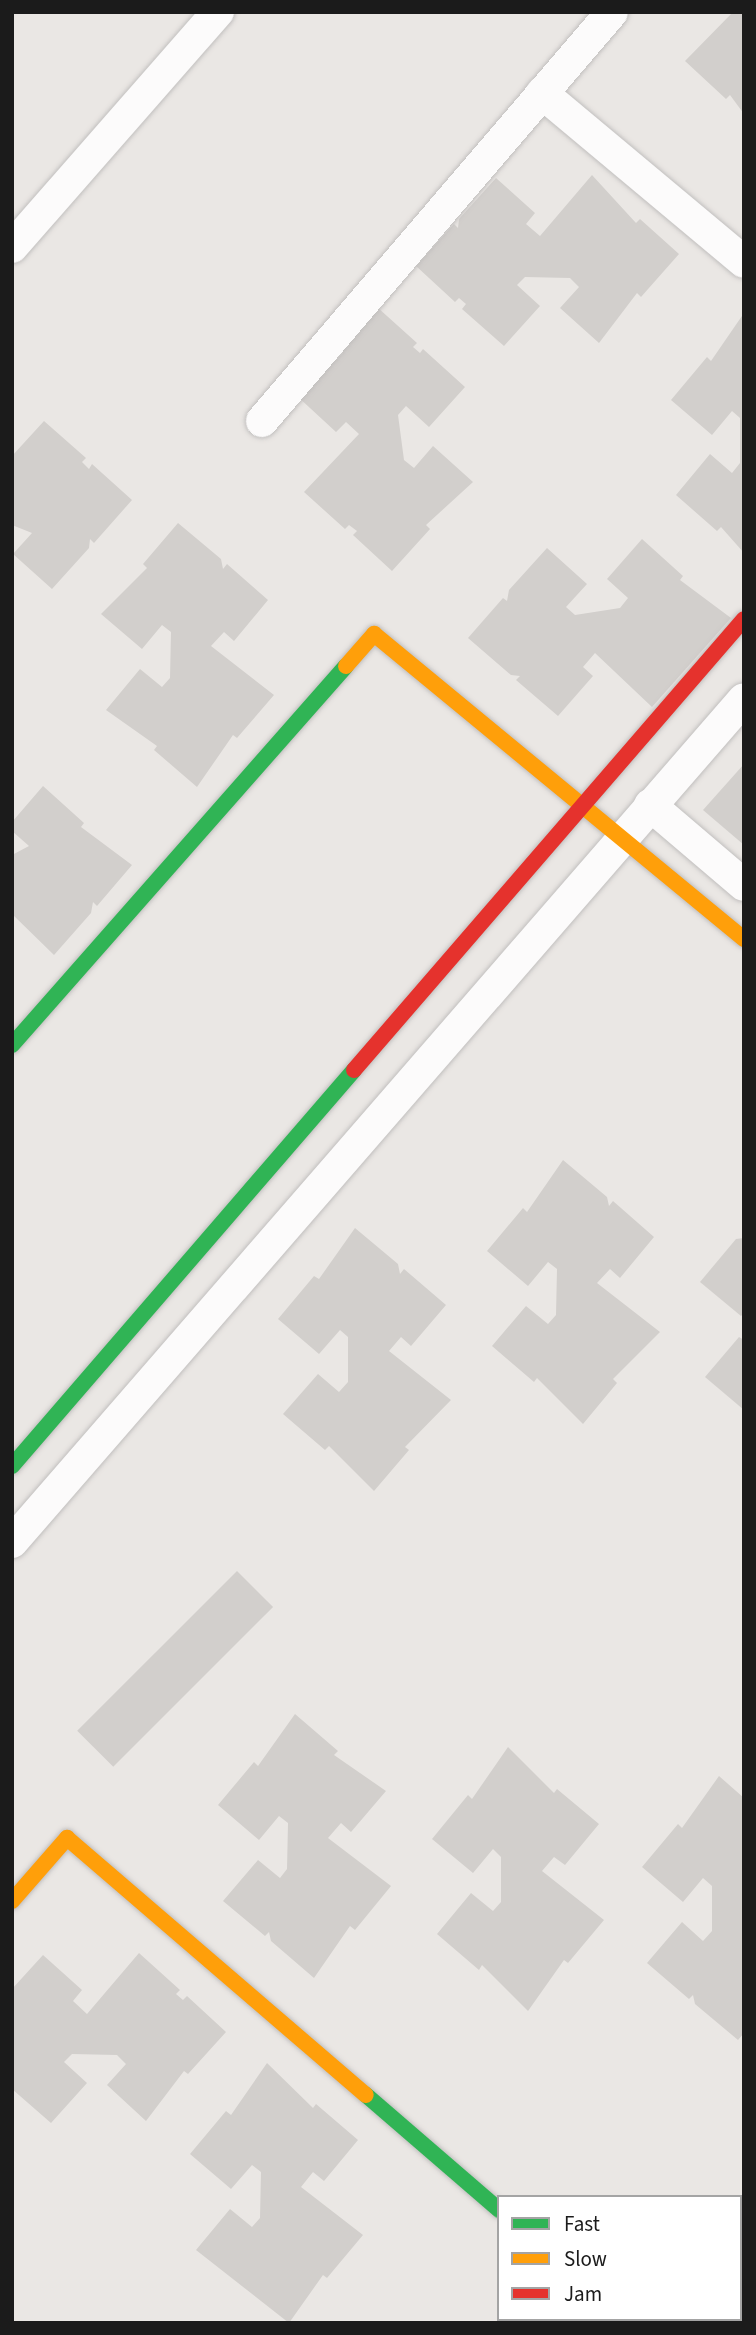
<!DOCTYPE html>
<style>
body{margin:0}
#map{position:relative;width:756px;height:2335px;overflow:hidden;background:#eae7e4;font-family:"Source Sans 3",sans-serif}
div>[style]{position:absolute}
.building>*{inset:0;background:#d2cfcc;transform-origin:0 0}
.roads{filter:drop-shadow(0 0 2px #c1bfbe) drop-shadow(0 0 2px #c1bfbe)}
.street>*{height:32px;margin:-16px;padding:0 16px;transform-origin:16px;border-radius:16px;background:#fcfbfb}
.fast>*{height:16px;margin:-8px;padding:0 8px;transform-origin:8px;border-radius:8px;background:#30b455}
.slow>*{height:16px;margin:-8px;padding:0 8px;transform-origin:8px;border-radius:8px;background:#ff9f0a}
.jam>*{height:16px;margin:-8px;padding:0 8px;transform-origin:8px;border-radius:8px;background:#e5322d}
span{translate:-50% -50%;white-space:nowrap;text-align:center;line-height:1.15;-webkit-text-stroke:6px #fff;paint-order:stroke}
.frame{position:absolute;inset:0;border:14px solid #1b1b1b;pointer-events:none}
.legend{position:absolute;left:497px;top:2195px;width:245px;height:126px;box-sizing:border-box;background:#fff;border:2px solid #a4a4a4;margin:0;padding:9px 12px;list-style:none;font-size:21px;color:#1b1b1b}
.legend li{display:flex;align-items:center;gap:14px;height:35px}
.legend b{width:35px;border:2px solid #a4a4a4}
</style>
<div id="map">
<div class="building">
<i style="clip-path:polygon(733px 12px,744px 12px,744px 114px,730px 95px,726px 99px,685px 61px)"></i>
<i style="clip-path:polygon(592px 175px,636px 223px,640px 219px,679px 254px,641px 297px,637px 293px,599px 343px,560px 308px,579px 287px,570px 278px,525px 277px,517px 285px,540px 306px,504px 346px,462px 309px,466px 304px,459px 298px,455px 302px,416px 266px,454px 224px,458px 228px,459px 219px,496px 178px,535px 213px,526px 224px,540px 236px)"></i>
<i style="clip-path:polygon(377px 307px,417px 343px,413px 347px,420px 353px,423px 349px,465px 387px,429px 427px,406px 406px,398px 415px,404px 460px,414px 468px,433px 446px,473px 482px,426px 525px,430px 529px,392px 571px,353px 535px,357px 531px,349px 525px,345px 529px,304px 492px,359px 434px,346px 422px,336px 432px,297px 396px,343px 353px,339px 350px)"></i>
<i style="clip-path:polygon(744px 313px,744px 553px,721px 527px,717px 531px,676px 495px,710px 454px,732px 473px,740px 463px,740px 418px,732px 411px,712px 435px,671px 400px,707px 357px,711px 361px)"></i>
<i style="clip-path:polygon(44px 421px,86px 458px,82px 462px,89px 469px,92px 464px,132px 500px,94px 543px,90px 539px,89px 548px,52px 589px,13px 554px,32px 533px,12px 525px,12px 456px)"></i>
<i style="clip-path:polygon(178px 523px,221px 559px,223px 569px,227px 564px,268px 600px,234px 641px,224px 632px,211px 646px,274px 695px,237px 738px,233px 735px,197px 787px,154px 750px,157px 746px,106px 710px,140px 669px,162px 687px,170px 678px,171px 632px,162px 625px,142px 649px,101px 614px,147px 568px,143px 564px)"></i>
<i style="clip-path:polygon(642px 539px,683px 576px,680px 580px,731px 618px,652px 707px,595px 653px,583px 667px,593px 676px,558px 716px,516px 680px,520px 676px,511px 675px,468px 638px,503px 598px,507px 601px,509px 590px,547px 548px,587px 584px,566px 607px,575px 615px,620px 608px,628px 598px,607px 579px)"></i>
<i style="clip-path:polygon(744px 764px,744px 845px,703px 810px)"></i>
<i style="clip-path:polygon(43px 786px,84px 823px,81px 827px,132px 865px,97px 906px,93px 902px,91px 913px,54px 955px,12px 914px,12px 855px,29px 846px,12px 831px,12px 822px)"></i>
<i style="clip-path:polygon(563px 1160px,607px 1197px,609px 1206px,613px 1201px,654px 1237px,620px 1278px,610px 1269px,597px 1283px,660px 1332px,613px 1379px,617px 1383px,583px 1424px,537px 1378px,534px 1382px,492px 1346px,526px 1306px,548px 1324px,556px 1315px,557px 1269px,548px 1262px,528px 1286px,487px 1251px,523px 1208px,527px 1212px)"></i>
<i style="clip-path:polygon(355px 1228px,398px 1264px,400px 1274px,404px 1269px,446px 1305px,411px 1346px,401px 1337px,389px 1351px,451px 1400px,405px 1447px,409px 1450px,374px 1491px,329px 1446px,325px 1450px,283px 1414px,318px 1374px,339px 1392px,348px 1382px,348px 1337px,340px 1330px,319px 1354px,278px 1319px,314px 1276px,319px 1279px)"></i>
<i style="clip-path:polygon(744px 1238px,744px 1313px,741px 1316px,700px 1282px,736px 1239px)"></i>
<i style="clip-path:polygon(739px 1337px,744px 1340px,744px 1410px,705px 1377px)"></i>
<i style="left:237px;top:1571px;width:51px;height:226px;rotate:45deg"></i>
<i style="clip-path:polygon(295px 1714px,338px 1751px,334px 1755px,386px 1791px,351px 1832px,341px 1823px,328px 1838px,391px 1886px,355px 1930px,350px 1926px,314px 1978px,271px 1941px,269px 1932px,265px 1936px,223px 1901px,258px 1860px,280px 1878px,287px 1869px,288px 1823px,279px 1816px,259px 1840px,218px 1805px,254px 1762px,258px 1766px)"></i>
<i style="clip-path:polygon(508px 1747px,554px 1793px,557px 1789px,599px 1824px,565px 1865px,554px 1857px,542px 1871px,604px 1920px,568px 1963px,564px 1960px,528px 2011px,482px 1965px,479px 1970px,437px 1934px,471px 1893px,493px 1911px,501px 1902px,501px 1857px,493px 1849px,473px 1873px,432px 1839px,468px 1795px,472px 1799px)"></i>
<i style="clip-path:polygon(719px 1776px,744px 1798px,744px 2033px,738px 2040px,695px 2004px,693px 1995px,689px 1999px,647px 1963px,682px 1922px,703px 1941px,712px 1931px,712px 1886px,703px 1878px,683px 1902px,642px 1867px,678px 1824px,682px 1828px)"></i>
<i style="clip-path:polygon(139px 1953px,180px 1990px,176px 1994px,183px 2000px,187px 1996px,226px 2032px,188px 2074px,184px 2071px,146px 2121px,107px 2085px,126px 2064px,117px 2055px,72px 2054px,64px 2062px,87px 2083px,51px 2123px,12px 2089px,12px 1989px,43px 1955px,82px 1990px,73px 2001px,87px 2014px)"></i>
<i style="clip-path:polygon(267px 2063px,313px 2108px,316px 2104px,358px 2140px,324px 2181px,313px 2172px,301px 2187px,363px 2235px,327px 2278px,323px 2275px,289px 2323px,196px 2250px,230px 2209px,252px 2227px,260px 2218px,261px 2172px,252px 2165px,231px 2189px,190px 2154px,226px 2111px,231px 2115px)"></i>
</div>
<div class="roads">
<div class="street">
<i style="left:542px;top:93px;width:263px;rotate:39.9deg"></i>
<i style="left:12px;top:247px;width:313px;rotate:-48.8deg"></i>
<i style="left:262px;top:421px;width:538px;rotate:-49.44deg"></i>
<i style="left:650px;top:805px;width:123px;rotate:40.4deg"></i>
<i style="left:12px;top:1542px;width:1116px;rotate:-49.03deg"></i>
<i style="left:740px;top:2257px;width:6px;rotate:-45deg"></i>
<i style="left:625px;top:2319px;width:6px;rotate:45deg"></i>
<i style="left:682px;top:2323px;width:5px;rotate:-53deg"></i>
</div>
<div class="fast">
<i style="left:12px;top:1045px;width:505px;rotate:-48.61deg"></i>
<i style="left:12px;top:1466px;width:523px;rotate:-49.18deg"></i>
<i style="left:366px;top:2095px;width:176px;rotate:40.8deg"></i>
</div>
<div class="slow">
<i style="left:346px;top:666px;width:43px;rotate:-48.8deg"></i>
<i style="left:374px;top:634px;width:480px;rotate:39.5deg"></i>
<i style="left:12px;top:1901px;width:84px;rotate:-48.9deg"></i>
<i style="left:67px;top:1838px;width:394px;rotate:40.7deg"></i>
</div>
<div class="jam">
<i style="left:354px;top:1070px;width:596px;rotate:-49.15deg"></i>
</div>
</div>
<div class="frame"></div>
<ul class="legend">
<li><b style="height:9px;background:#30b455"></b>Fast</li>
<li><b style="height:9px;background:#ff9f0a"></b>Slow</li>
<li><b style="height:9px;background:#e5322d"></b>Jam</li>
</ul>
</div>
